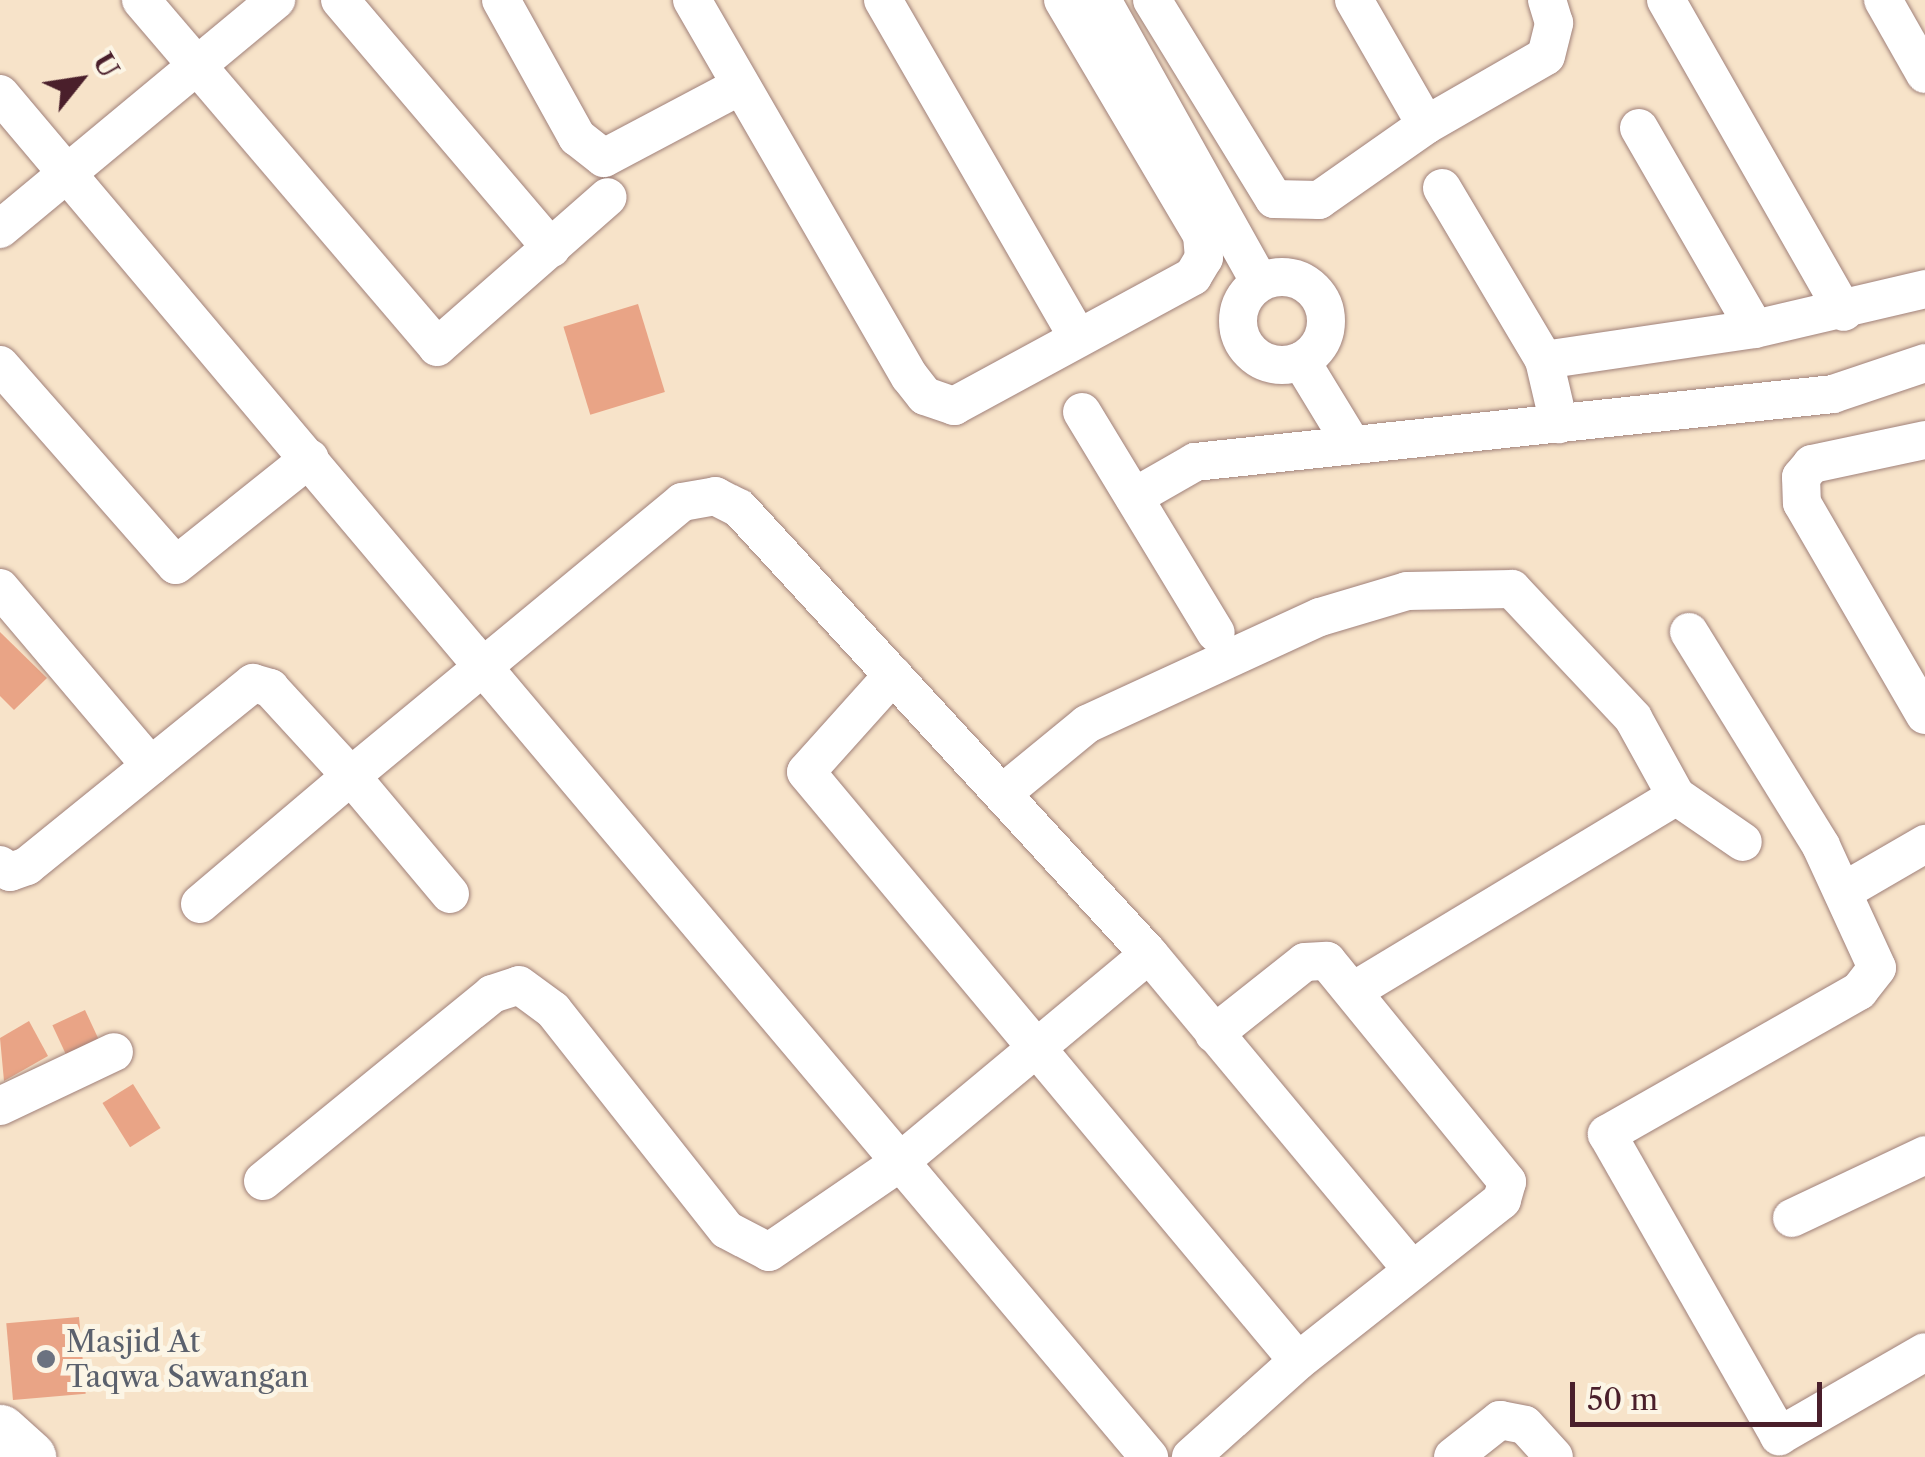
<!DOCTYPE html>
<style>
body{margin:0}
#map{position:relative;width:1925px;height:1457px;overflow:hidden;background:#f7e3c9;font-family:"Libre Caslon Text",serif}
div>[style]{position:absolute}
.building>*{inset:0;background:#e9a486;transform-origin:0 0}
.roads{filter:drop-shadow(0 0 2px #a0817a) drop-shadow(0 0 2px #a0817a)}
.street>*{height:38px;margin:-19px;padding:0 19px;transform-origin:19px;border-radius:19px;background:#fff}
.street>.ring{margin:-19px;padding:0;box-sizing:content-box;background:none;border:38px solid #fff;border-radius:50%}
.secondary>*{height:55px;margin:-27.5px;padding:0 27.5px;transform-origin:27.5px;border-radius:27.5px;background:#fff}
.dots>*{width:28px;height:28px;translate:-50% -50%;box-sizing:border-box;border:5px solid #fcf5e5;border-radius:50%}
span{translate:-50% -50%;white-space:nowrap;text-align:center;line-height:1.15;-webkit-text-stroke:10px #fcf5e5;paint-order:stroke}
.worship-label{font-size:30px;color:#5b616d}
.left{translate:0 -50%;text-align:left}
.north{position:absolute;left:30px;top:30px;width:100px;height:100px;-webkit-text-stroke:8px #fcf5e5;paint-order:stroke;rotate:60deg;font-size:28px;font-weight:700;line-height:40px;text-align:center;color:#4a1f2b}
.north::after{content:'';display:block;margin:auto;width:35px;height:45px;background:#4a1f2b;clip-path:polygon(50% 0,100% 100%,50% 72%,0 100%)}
.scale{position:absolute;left:1570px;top:1382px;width:252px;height:45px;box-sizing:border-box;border:5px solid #4a1f2b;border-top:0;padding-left:12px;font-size:30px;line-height:35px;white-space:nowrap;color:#4a1f2b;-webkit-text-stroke:8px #fcf5e5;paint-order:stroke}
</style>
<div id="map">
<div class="building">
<i style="left:638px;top:304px;width:92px;height:78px;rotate:73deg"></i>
<i style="clip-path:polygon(0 632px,47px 678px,14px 710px,0 696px)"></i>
<i style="left:85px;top:1010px;width:43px;height:36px;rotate:65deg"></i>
<i style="clip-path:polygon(29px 1021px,48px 1056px,4px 1081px,0 1038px)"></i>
<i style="left:133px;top:1084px;width:52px;height:36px;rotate:58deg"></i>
<i style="left:79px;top:1317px;width:77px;height:73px;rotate:85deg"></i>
</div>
<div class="roads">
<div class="street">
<i style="left:141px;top:0;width:456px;rotate:49.5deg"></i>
<i style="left:437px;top:347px;width:227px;rotate:-41.3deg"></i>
<i style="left:340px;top:0;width:326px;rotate:49.6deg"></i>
<i style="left:501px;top:0;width:157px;rotate:61deg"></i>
<i style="left:577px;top:137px;width:34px;rotate:38deg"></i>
<i style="left:604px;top:158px;width:154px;rotate:-27.9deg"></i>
<i style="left:692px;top:0;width:435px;rotate:60deg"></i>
<i style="left:910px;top:377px;width:24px;rotate:52deg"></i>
<i style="left:925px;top:396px;width:31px;rotate:19deg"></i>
<i style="left:954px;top:406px;width:272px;rotate:-28.5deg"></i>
<i style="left:1193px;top:276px;width:21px;rotate:-59deg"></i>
<i style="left:1204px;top:258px;width:23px;rotate:-95deg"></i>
<i style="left:1202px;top:235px;width:273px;rotate:-120.6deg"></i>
<i style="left:883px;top:0;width:390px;rotate:60deg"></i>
<i style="left:1102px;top:0;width:322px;rotate:60.8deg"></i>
<i style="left:1152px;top:0;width:233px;rotate:58.5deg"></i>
<i style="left:1274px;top:199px;width:45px;rotate:1.3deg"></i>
<i style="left:1319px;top:200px;width:131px;rotate:-35deg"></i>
<i style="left:1354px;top:0;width:144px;rotate:60.1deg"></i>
<i style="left:1426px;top:125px;width:138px;rotate:-29.9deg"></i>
<i style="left:1546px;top:56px;width:34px;rotate:-76deg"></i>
<i style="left:1554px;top:23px;width:24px;rotate:-107deg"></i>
<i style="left:1666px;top:0;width:359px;rotate:60.3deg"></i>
<i style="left:1883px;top:0;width:85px;rotate:60.4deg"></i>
<i style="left:0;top:94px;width:1783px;rotate:49.87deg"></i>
<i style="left:1639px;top:128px;width:232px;rotate:60deg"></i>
<i style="left:1442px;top:188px;width:200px;rotate:59.3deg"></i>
<i style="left:1544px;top:360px;width:66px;rotate:76.8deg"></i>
<i style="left:0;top:229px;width:359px;rotate:-39.7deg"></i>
<i class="ring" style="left:1238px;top:277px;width:50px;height:50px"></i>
<i style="left:1544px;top:360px;width:213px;rotate:-8.4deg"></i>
<i style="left:1755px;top:329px;width:175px;rotate:-13.2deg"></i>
<i style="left:1301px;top:361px;width:98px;rotate:58.7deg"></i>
<i style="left:0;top:365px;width:266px;rotate:48.7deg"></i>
<i style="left:176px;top:565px;width:171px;rotate:-38.6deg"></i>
<i style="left:1082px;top:412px;width:258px;rotate:58.8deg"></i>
<i style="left:1925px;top:440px;width:116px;rotate:168deg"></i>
<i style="left:1812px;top:464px;width:17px;rotate:130deg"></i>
<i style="left:1801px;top:477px;width:26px;rotate:88deg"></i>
<i style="left:1802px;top:503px;width:245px;rotate:59.9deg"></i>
<i style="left:1134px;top:497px;width:70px;rotate:-29.8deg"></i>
<i style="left:1195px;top:462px;width:642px;rotate:-6.08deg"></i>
<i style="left:1833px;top:394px;width:97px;rotate:-18.6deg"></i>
<i style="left:0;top:588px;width:233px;rotate:49.7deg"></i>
<i style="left:1689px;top:632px;width:251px;rotate:58.3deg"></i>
<i style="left:1821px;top:846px;width:134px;rotate:65.3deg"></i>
<i style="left:1877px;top:968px;width:29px;rotate:128deg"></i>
<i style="left:1859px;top:991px;width:290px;rotate:150.4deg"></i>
<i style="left:1607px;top:1134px;width:348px;rotate:60.3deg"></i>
<i style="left:1779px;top:1436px;width:168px;rotate:-29.9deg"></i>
<i style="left:893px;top:675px;width:130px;rotate:131.9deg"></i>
<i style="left:806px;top:772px;width:767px;rotate:50.13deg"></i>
<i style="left:1298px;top:1361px;width:144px;rotate:138.1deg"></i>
<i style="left:1003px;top:793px;width:109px;rotate:-39.4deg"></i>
<i style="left:1087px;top:724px;width:256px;rotate:-24.7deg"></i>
<i style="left:1320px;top:617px;width:91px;rotate:-16.6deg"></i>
<i style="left:1407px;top:591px;width:105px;rotate:-1.1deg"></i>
<i style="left:1512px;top:589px;width:177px;rotate:46.8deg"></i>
<i style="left:1633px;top:718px;width:89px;rotate:61.1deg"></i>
<i style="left:1676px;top:796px;width:81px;rotate:34.5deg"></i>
<i style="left:0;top:865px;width:12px;rotate:35deg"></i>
<i style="left:10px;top:872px;width:18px;rotate:-19deg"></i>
<i style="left:27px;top:866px;width:291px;rotate:-39deg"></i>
<i style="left:253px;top:683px;width:18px;rotate:16deg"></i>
<i style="left:270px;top:688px;width:120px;rotate:47.4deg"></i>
<i style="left:351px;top:776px;width:430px;rotate:-39.6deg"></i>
<i style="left:682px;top:502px;width:34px;rotate:-10deg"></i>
<i style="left:715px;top:496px;width:27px;rotate:27deg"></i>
<i style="left:739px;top:508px;width:606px;rotate:47.41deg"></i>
<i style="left:1149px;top:954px;width:411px;rotate:50.2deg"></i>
<i style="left:1844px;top:891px;width:94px;rotate:-30.1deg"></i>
<i style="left:200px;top:904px;width:198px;rotate:-40.3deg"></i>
<i style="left:351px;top:776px;width:154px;rotate:50deg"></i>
<i style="left:1355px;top:990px;width:375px;rotate:-31.1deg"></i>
<i style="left:1214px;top:1034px;width:116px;rotate:-38.4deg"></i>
<i style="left:1305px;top:962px;width:22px;rotate:-3deg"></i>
<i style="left:1327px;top:961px;width:285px;rotate:50.8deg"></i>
<i style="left:1507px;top:1182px;width:19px;rotate:106deg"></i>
<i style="left:1502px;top:1200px;width:260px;rotate:141.7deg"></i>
<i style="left:0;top:1106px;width:126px;rotate:-25.3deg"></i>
<i style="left:263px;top:1181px;width:296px;rotate:-39.2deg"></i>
<i style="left:492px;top:994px;width:28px;rotate:-18deg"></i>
<i style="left:519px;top:985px;width:42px;rotate:36.3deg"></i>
<i style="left:553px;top:1010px;width:280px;rotate:51.7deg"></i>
<i style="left:727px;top:1230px;width:47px;rotate:27.6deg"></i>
<i style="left:769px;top:1252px;width:154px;rotate:-34.4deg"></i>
<i style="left:896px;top:1165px;width:329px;rotate:-39.8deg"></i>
<i style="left:1792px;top:1218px;width:147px;rotate:-25.3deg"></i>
<i style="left:1453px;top:1457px;width:60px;rotate:-38.2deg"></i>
<i style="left:1500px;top:1420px;width:25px;rotate:11deg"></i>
<i style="left:1525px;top:1425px;width:43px;rotate:47.8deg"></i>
</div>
<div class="secondary">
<i style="left:0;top:1432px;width:38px;rotate:42deg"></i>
</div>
</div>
<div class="dots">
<i style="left:46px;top:1359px;background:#6b7280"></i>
</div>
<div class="worship-label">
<span class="left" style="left:66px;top:1359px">Masjid At<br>Taqwa Sawangan</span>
</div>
<div class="north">U</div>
<div class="scale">50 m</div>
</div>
